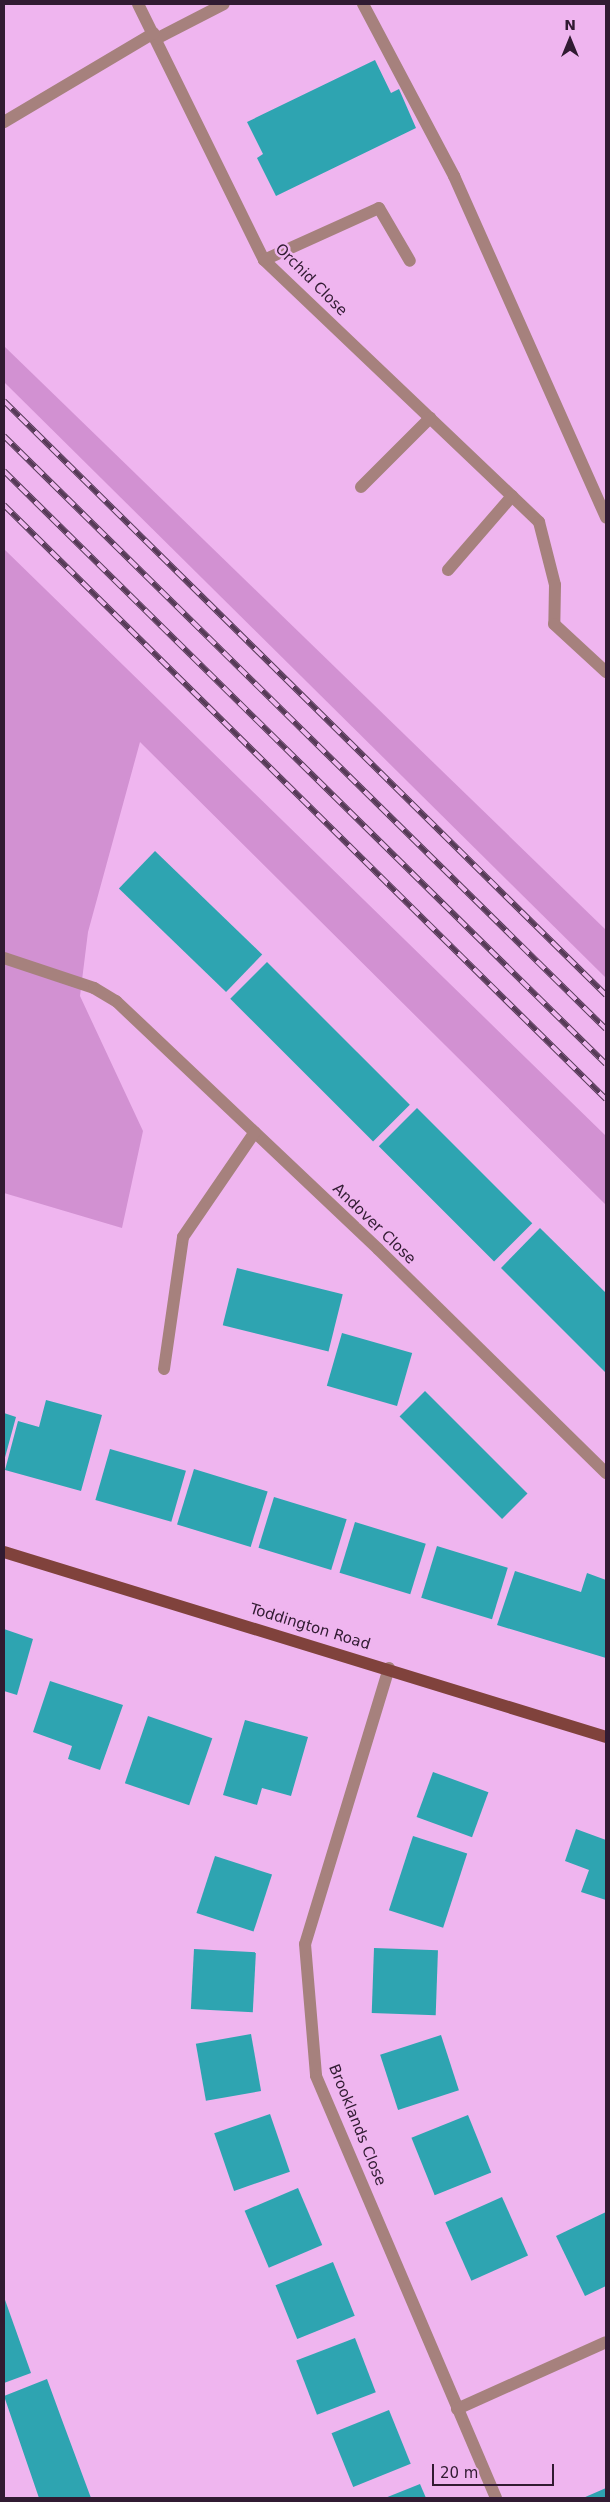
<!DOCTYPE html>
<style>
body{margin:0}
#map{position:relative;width:610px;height:2502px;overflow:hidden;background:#efb5ef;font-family:"DejaVu Sans",sans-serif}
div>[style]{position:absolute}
.green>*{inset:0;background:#d291d2}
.building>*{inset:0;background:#2ea4b1;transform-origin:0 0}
.minor>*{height:12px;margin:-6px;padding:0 6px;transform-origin:6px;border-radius:6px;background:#a6817d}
.major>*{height:12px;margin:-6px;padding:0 6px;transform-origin:6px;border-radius:6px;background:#80423c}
.rail>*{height:5.5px;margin-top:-2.75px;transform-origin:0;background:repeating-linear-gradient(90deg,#efb5ef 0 11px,#573a58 0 22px);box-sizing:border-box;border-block:1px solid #573a58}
span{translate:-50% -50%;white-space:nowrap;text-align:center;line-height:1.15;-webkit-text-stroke:5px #efb5ef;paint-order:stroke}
.street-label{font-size:15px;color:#311b32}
.frame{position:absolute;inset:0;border:5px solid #311b32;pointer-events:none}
.north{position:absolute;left:545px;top:15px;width:50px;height:50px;-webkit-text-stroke:4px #efb5ef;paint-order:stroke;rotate:0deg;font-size:14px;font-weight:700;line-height:20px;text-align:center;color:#311b32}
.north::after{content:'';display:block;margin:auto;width:18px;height:22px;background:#311b32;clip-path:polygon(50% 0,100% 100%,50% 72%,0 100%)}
.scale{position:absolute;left:432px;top:2464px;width:122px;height:22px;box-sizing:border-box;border:2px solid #311b32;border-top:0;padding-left:6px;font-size:15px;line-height:18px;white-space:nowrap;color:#311b32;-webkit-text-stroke:4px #efb5ef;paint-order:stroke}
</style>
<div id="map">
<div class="green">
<i style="clip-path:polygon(4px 346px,606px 930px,606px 978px,4px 382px)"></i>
<i style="clip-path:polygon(4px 549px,606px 1136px,606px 1205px,140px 742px,88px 932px,80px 996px,143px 1131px,122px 1228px,4px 1193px)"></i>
</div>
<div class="building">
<i style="clip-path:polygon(375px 60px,391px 93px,399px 89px,416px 128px,276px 196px,257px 158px,263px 154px,247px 122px)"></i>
<i style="left:155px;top:851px;width:149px;height:52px;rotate:44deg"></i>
<i style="left:267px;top:962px;width:202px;height:52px;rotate:45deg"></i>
<i style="left:417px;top:1108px;width:163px;height:54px;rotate:45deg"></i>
<i style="clip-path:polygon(540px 1228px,606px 1293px,606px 1373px,501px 1268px)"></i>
<i style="left:237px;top:1268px;width:109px;height:59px;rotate:14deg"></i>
<i style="left:342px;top:1333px;width:73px;height:55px;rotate:16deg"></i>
<i style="left:425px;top:1391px;width:145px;height:36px;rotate:45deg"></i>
<i style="clip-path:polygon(46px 1400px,102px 1415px,81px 1491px,5px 1470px,18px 1421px,39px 1427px)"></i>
<i style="clip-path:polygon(4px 1413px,16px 1417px,4px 1461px)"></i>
<i style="left:110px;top:1449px;width:79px;height:53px;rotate:16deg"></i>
<i style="left:194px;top:1469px;width:77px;height:58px;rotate:17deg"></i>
<i style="left:274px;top:1497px;width:76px;height:53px;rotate:17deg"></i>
<i style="left:355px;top:1522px;width:74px;height:53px;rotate:17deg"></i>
<i style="left:437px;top:1546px;width:74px;height:54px;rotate:17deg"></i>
<i style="clip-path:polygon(515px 1571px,581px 1592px,587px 1573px,606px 1580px,606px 1658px,497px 1625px)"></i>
<i style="clip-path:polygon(4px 1629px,33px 1639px,17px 1695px,4px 1691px)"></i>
<i style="clip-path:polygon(50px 1681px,123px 1705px,100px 1770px,68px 1759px,72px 1746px,33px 1732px)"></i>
<i style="left:148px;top:1716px;width:68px;height:71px;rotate:19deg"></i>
<i style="clip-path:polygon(245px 1720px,308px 1737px,291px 1796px,262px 1788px,257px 1805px,223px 1795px)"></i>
<i style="left:433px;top:1772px;width:59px;height:48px;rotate:20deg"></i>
<i style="clip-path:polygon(576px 1829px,606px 1840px,606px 1900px,581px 1892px,589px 1870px,565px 1861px)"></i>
<i style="left:413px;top:1836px;width:57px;height:78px;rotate:18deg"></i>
<i style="left:215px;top:1856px;width:60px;height:60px;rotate:18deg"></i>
<i style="left:374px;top:1948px;width:64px;height:65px;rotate:2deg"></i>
<i style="left:194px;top:1949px;width:62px;height:60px;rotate:3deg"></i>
<i style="left:251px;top:2034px;width:58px;height:56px;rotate:80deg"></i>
<i style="left:441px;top:2035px;width:58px;height:64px;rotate:72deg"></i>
<i style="left:270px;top:2114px;width:61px;height:59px;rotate:71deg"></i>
<i style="left:468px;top:2115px;width:62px;height:61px;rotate:68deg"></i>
<i style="left:298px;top:2188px;width:62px;height:58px;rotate:67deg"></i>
<i style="left:502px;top:2197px;width:64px;height:62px;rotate:66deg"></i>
<i style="clip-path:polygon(606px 2212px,606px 2286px,585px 2296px,556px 2236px)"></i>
<i style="left:333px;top:2262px;width:58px;height:62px;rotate:68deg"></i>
<i style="clip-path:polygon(4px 2297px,31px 2373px,4px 2383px)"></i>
<i style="left:355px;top:2338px;width:58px;height:63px;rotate:69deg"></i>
<i style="clip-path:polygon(47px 2379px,62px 2420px,91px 2498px,39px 2498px,4px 2396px)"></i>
<i style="left:389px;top:2410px;width:58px;height:62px;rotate:68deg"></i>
<i style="clip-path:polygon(420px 2484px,426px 2498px,385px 2498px)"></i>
<i style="clip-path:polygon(606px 2488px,606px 2498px,583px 2498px)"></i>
</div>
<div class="minor">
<i style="left:138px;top:4px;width:285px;rotate:63.8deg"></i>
<i style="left:264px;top:260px;width:380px;rotate:43.6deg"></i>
<i style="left:539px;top:522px;width:65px;rotate:75.7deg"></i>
<i style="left:555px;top:585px;width:39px;rotate:91deg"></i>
<i style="left:554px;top:624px;width:71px;rotate:42.7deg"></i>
<i style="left:363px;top:4px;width:195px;rotate:62.1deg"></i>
<i style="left:454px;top:176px;width:374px;rotate:66deg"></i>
<i style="left:156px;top:39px;width:76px;rotate:-27.2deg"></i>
<i style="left:4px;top:122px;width:174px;rotate:-30.7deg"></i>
<i style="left:264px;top:260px;width:126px;rotate:-24.3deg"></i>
<i style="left:379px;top:208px;width:61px;rotate:59.7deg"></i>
<i style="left:361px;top:487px;width:98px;rotate:-45deg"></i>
<i style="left:448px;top:570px;width:98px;rotate:-49.1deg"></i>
<i style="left:4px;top:958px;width:95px;rotate:18.4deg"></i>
<i style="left:94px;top:988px;width:26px;rotate:31deg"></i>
<i style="left:116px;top:1001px;width:361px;rotate:43.4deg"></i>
<i style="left:378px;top:1249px;width:320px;rotate:44.5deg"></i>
<i style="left:164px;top:1369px;width:133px;rotate:-81.8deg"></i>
<i style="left:183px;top:1237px;width:127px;rotate:-55.6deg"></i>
<i style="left:389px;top:1668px;width:288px;rotate:106.9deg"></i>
<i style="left:305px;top:1944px;width:132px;rotate:85.2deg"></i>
<i style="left:316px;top:2076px;width:459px;rotate:66.9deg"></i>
<i style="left:457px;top:2409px;width:163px;rotate:-24.2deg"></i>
</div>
<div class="major">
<i style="left:4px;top:1552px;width:630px;rotate:17.08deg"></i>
</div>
<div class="rail">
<i style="left:4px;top:401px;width:846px;rotate:44.62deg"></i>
<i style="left:4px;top:436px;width:845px;rotate:44.57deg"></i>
<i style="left:4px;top:471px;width:845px;rotate:44.57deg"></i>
<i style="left:4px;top:505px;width:846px;rotate:44.62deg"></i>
</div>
<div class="street-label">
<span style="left:311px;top:280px;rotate:45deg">Orchid Close</span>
<span style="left:374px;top:1224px;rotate:44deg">Andover Close</span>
<span style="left:310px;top:1627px;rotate:17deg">Toddington Road</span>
<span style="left:357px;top:2125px;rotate:68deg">Brooklands Close</span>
</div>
<div class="frame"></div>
<div class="north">N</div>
<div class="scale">20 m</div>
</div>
